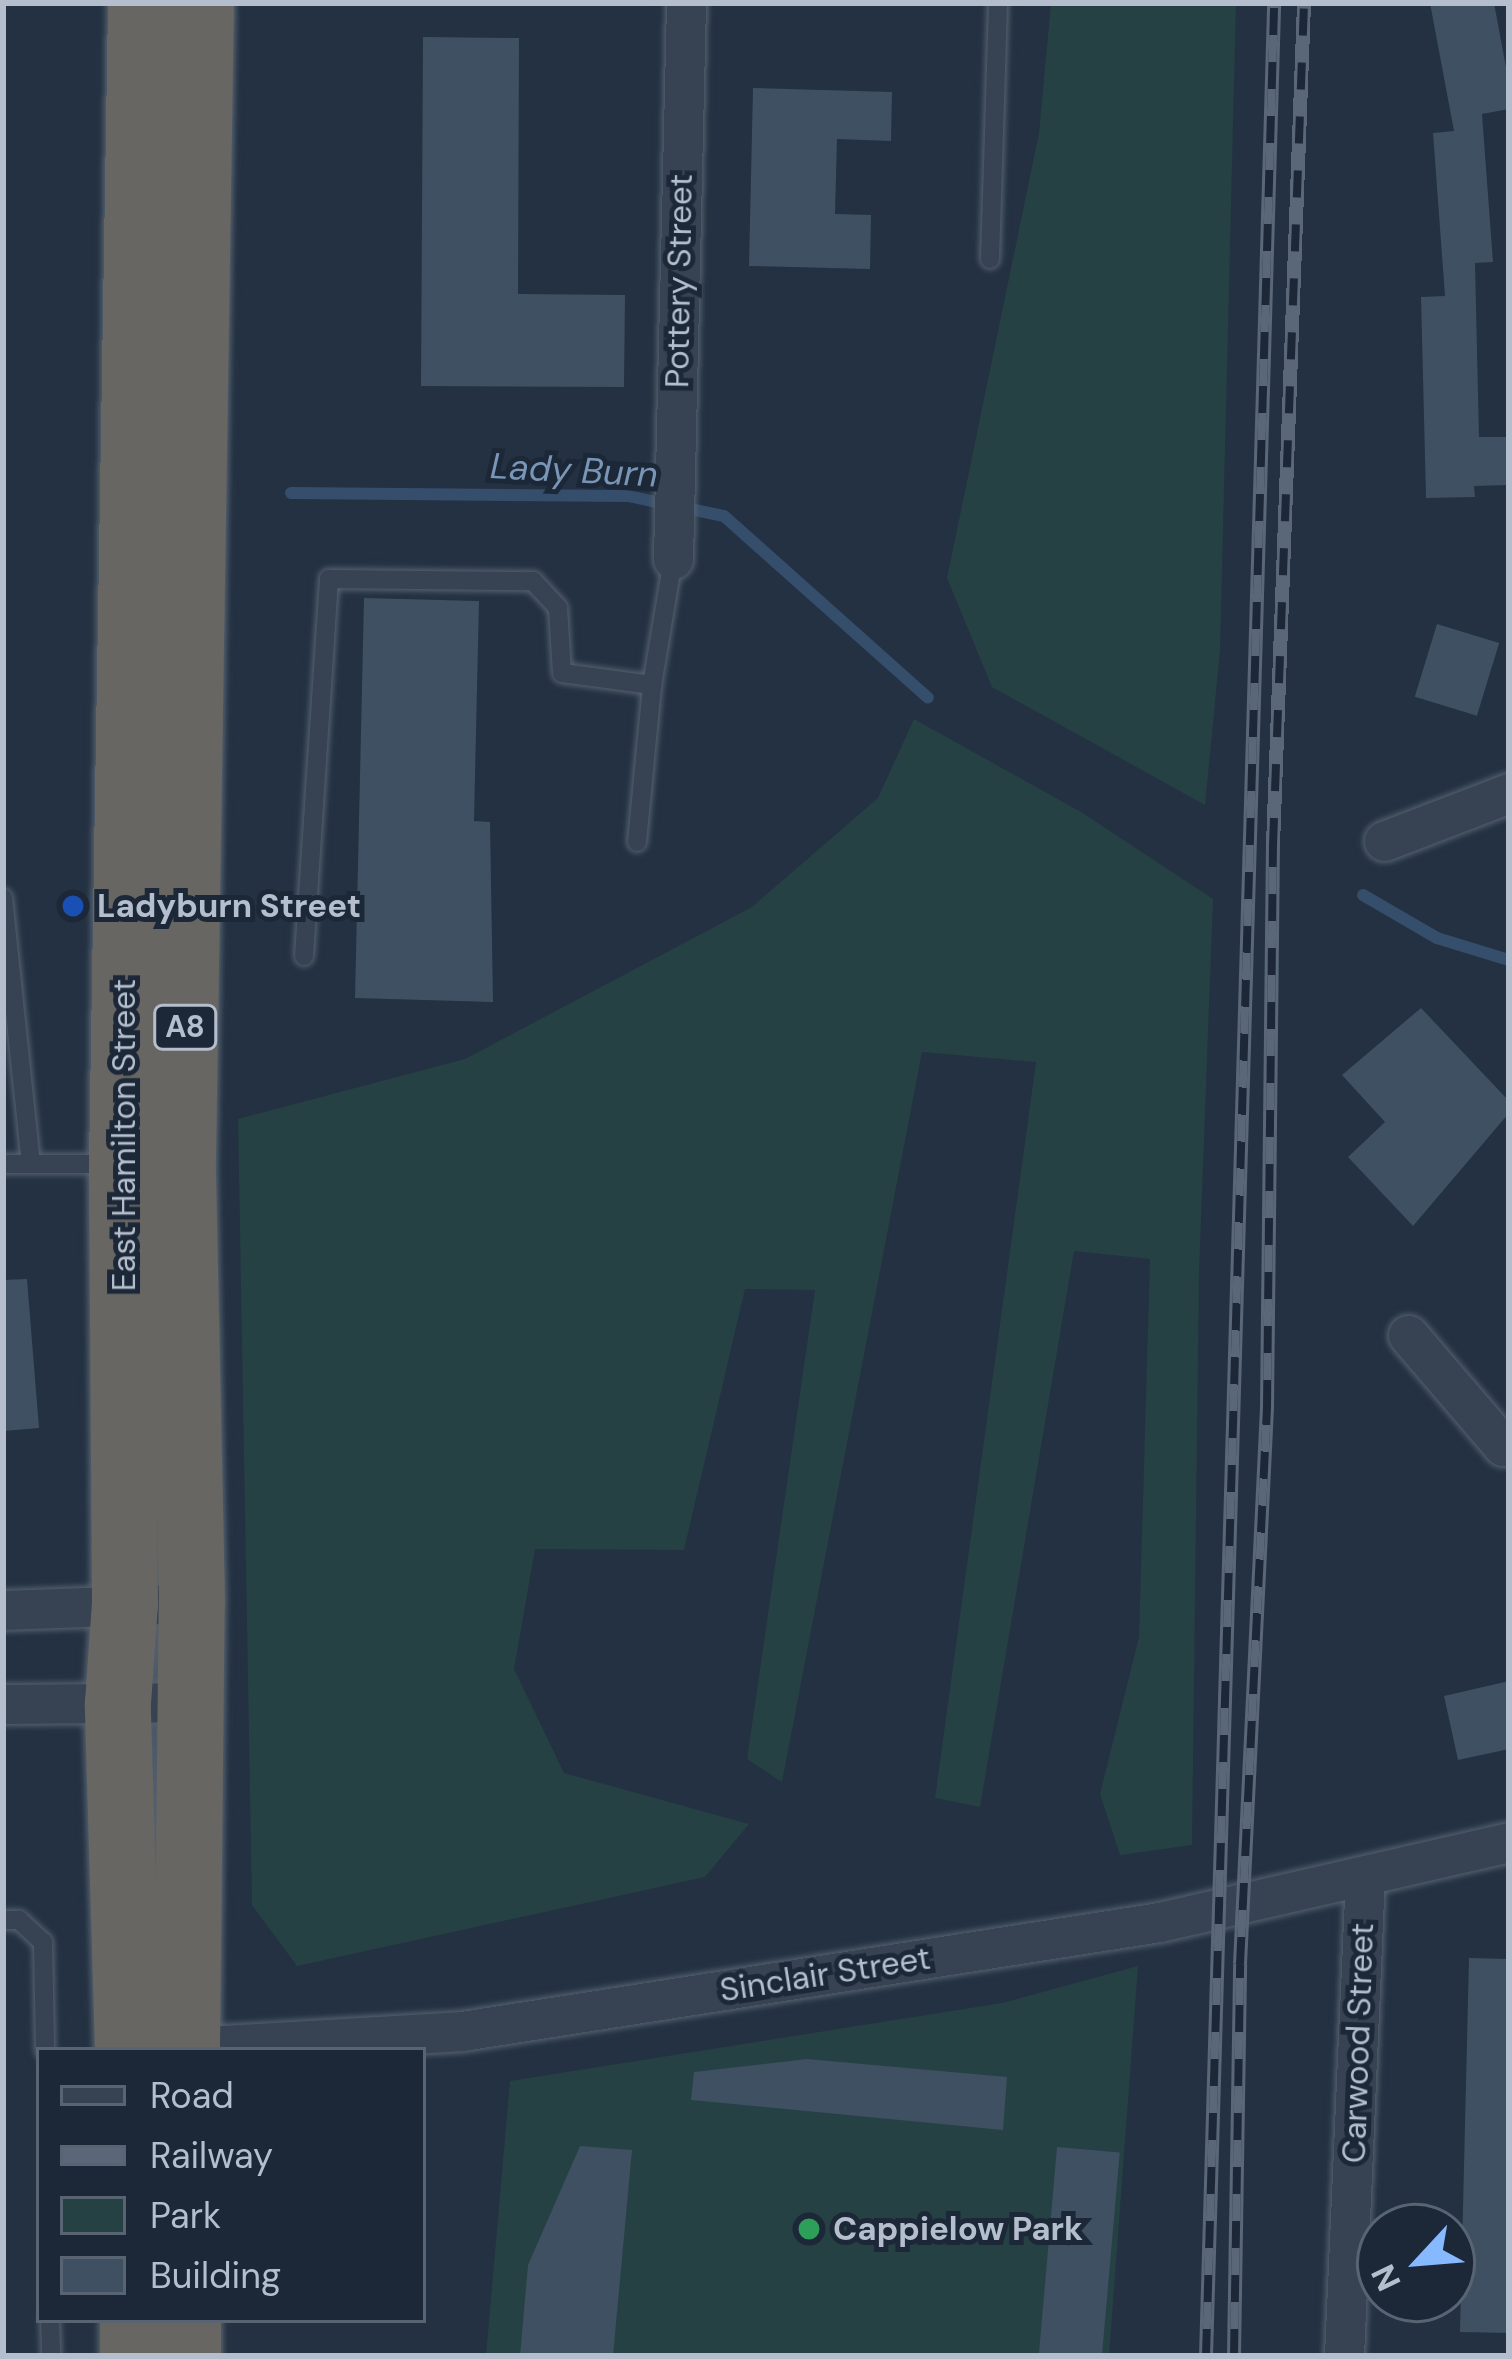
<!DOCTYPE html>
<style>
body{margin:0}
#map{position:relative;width:1512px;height:2359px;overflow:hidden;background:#233142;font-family:"DM Sans",sans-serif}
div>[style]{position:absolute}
.green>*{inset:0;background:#254143}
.stream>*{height:12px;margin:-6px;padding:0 6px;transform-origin:6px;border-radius:6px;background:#354e6b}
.building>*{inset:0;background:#3e5062;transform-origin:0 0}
.roads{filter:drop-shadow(0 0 3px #55616f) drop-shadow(0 0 3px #55616f)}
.service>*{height:18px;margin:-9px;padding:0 9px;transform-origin:9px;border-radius:9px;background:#374352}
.minor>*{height:39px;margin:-19.5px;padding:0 19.5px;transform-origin:19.5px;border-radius:19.5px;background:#374352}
.trunk>*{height:66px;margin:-33px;padding:0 33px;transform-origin:33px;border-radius:33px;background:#676663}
.rail>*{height:14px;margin-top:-7px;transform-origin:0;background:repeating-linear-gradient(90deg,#1c2837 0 27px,#596779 0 54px);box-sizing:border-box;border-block:3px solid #596779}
.dots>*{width:33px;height:33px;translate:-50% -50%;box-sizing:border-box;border:6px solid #1c2837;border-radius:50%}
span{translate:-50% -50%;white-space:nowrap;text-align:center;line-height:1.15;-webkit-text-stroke:10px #1c2837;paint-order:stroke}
.shield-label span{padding:3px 9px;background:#1c2837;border:3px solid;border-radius:9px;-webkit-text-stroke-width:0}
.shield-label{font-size:30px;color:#b4becc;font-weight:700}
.street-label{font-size:33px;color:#b4becc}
.poi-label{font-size:33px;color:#b4becc;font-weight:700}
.left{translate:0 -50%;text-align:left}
.water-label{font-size:36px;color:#7996b6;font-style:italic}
.frame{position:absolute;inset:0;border:6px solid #b4becc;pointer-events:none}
.legend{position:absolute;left:36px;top:2047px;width:390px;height:276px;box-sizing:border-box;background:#1c2837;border:3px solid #596473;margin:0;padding:15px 21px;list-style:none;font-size:36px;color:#b4becc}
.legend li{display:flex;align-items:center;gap:24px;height:60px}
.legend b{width:60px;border:3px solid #596473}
.north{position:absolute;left:1356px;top:2203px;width:120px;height:120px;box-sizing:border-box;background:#1c2837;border:3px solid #596473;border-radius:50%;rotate:244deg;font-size:33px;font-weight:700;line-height:48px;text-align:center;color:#b4becc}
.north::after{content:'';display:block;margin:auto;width:42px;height:54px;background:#86b9ff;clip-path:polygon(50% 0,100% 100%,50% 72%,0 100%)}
</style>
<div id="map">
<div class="green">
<i style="clip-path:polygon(1051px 3px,1236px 3px,1220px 651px,1205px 805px,992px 687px,947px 578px,1039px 133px)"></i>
<i style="clip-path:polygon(914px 719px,1081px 812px,1213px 899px,1199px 1273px,1192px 1845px,1120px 1855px,1100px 1794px,1139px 1637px,1150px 1259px,1074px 1251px,980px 1807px,935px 1798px,1036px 1062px,922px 1052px,782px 1782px,747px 1759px,815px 1290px,745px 1289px,684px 1550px,535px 1549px,514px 1669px,564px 1773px,749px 1824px,705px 1877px,297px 1966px,252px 1905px,238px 1119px,465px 1059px,752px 907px,878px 798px)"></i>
<i style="clip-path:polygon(1138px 1966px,1109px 2356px,486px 2356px,510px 2081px,1002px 2003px)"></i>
</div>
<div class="stream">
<i style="left:291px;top:493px;width:337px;rotate:0.5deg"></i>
<i style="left:628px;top:496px;width:98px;rotate:11.8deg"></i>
<i style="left:724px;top:516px;width:273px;rotate:41.7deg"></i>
<i style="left:1363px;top:895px;width:86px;rotate:30.2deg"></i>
<i style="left:1437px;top:938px;width:75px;rotate:17deg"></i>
</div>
<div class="building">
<i style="clip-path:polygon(1430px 3px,1494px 3px,1509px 83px,1509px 109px,1482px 114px,1493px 262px,1475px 263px,1479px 437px,1509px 437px,1509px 485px,1474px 486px,1475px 497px,1426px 498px,1421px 297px,1445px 296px,1433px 133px,1454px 131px)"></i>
<i style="clip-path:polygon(423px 37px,519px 38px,518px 294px,625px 295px,624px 387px,421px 386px)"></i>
<i style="clip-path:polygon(753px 88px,892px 92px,891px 141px,837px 139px,835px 214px,871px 215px,870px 269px,749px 266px)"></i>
<i style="clip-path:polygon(364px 598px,479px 601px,474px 821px,490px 822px,493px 1002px,355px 998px)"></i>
<i style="left:1437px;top:624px;width:65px;height:76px;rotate:17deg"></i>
<i style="clip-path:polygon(1421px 1008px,1509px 1101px,1509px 1113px,1413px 1226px,1348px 1157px,1385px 1122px,1342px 1075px)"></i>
<i style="clip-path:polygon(27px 1279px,39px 1428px,3px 1431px,3px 1280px)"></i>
<i style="clip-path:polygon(1509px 1681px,1509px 1749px,1458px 1760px,1444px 1696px)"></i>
<i style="clip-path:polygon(1469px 1958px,1509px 1959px,1509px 2333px,1460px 2332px)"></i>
<i style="clip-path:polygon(807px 2059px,1007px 2077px,1003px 2130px,691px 2100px,694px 2072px)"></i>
<i style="clip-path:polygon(580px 2146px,632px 2150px,613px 2356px,520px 2356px,528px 2265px)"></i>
<i style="left:1057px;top:2147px;width:63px;height:210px;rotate:5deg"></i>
</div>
<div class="roads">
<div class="service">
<i style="left:990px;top:259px;width:256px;rotate:-88.2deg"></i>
<i style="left:637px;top:842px;width:158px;rotate:-84.5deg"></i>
<i style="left:3px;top:898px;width:267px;rotate:84deg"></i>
<i style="left:304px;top:956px;width:378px;rotate:-86.2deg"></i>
<i style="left:329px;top:579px;width:204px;rotate:0.6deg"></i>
<i style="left:533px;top:581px;width:37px;rotate:47deg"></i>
<i style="left:558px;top:608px;width:65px;rotate:86.5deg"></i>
<i style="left:562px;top:673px;width:91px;rotate:7.6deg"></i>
<i style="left:652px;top:685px;width:128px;rotate:-80.5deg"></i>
<i style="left:3px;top:1164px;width:109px"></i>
<i style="left:3px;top:1920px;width:16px"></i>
<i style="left:19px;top:1920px;width:33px;rotate:43deg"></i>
<i style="left:43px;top:1942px;width:108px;rotate:88.9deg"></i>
<i style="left:50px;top:2320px;width:36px;rotate:88deg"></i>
</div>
<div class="minor">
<i style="left:673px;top:559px;width:556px;rotate:-88.66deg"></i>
<i style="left:1384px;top:841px;width:134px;rotate:-21deg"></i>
<i style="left:1408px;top:1335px;width:146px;rotate:49.4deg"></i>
<i style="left:1503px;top:1446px;width:7px;rotate:-34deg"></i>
<i style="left:3px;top:1610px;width:189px;rotate:-2.1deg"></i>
<i style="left:3px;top:1704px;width:182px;rotate:-0.6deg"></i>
<i style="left:170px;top:2048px;width:292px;rotate:-3.3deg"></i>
<i style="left:462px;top:2031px;width:706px;rotate:-8.88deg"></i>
<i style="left:1160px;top:1922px;width:358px;rotate:-12.9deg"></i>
<i style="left:1344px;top:2356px;width:481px;rotate:-87.5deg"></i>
</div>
<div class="trunk">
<i style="left:128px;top:2050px;width:347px;rotate:-91.7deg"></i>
<i style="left:118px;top:1703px;width:99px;rotate:-86deg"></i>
<i style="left:125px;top:1604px;width:440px;rotate:-90.4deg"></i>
<i style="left:122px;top:1164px;width:1161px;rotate:-89.06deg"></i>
<i style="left:187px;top:2050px;width:447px;rotate:-89.4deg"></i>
<i style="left:192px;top:1603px;width:443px;rotate:-91.2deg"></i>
<i style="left:183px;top:1160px;width:1157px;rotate:-89.11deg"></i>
<i style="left:188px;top:2320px;width:36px;rotate:90deg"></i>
<i style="left:133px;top:2356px;width:36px;rotate:-90deg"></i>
</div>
</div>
<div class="rail">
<i style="left:1206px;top:2356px;width:2354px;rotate:-88.34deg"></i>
<i style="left:1234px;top:2356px;width:392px;rotate:-89.1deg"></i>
<i style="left:1240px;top:1964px;width:558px;rotate:-87.22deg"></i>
<i style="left:1267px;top:1407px;width:562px;rotate:-89.39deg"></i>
<i style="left:1273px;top:845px;width:843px;rotate:-87.89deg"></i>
</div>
<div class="dots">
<i style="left:73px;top:906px;background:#1a4fb4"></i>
<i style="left:809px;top:2229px;background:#2e9e5b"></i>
</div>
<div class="shield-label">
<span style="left:185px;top:1027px">A8</span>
</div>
<div class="street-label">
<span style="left:679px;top:281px;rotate:-89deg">Pottery Street</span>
<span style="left:124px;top:1135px;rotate:-90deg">East Hamilton Street</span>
<span style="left:825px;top:1974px;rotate:-9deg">Sinclair Street</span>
<span style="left:1358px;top:2043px;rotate:-88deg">Carwood Street</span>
</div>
<div class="poi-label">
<span class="left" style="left:97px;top:906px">Ladyburn Street</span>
<span class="left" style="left:833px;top:2229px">Cappielow Park</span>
</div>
<div class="water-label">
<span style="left:574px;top:470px;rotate:3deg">Lady Burn</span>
</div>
<div class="frame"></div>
<ul class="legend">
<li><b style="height:15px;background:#374352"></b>Road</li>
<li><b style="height:15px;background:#596779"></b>Railway</li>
<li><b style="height:33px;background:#254143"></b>Park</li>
<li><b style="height:33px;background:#3e5062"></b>Building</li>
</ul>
<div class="north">N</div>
</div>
